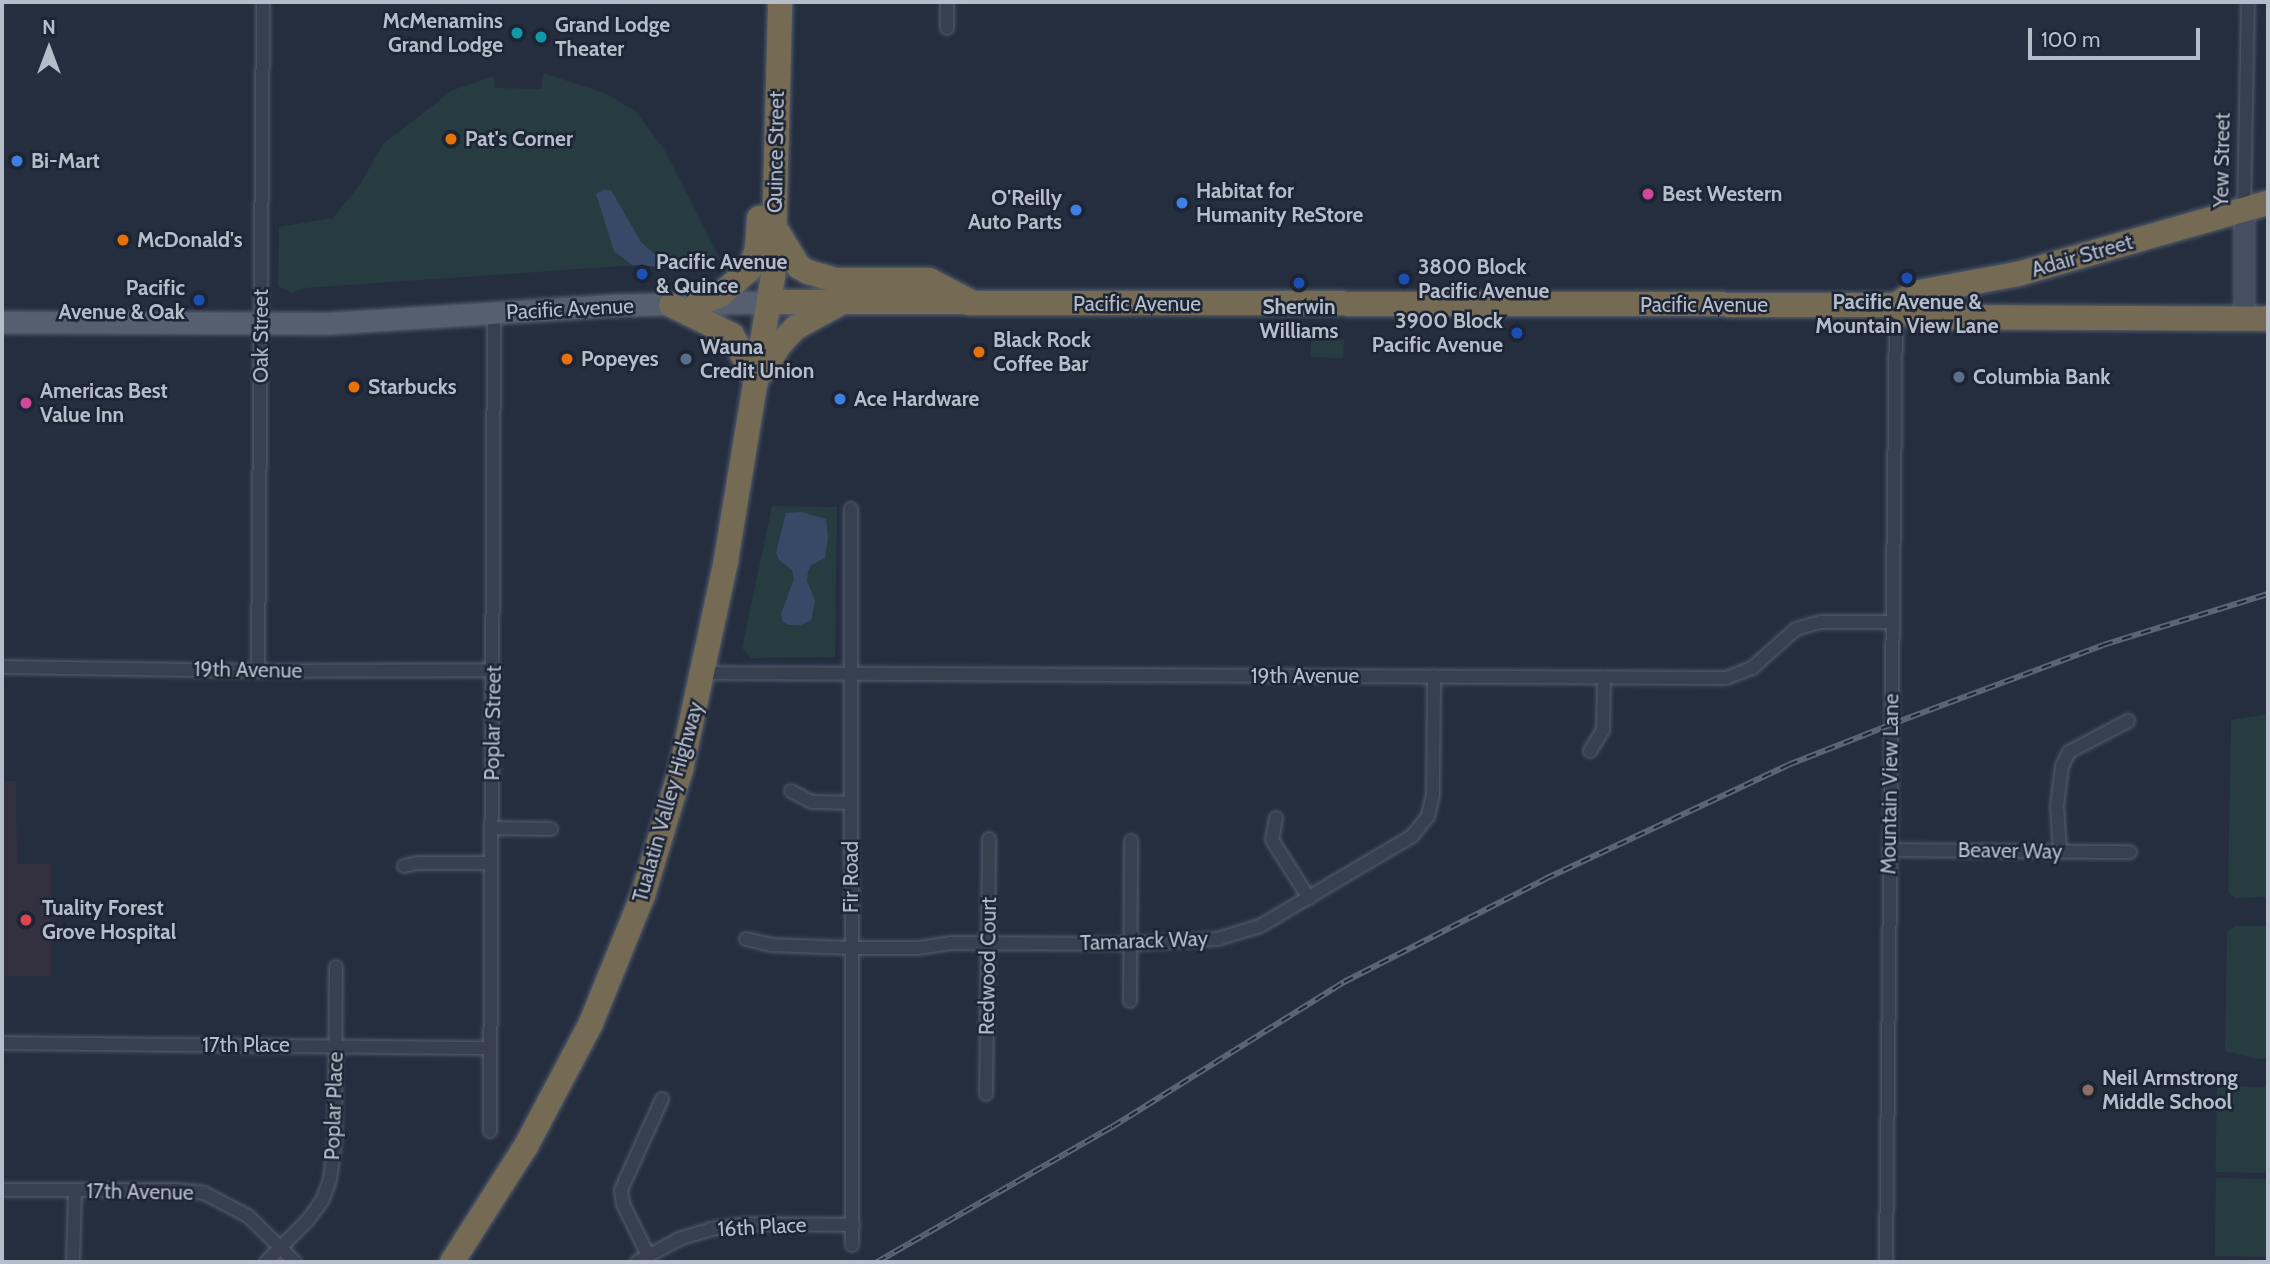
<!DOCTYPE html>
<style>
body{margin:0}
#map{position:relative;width:2270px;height:1264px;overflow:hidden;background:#242e3f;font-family:Cabin,sans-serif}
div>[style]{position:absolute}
.medical>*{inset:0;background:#333040}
.green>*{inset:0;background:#263c40;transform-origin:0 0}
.water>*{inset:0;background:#384967}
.roads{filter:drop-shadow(0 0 2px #565e6d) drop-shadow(0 0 2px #565e6d)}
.street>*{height:12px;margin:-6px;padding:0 6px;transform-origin:6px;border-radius:6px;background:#38404f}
.secondary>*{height:19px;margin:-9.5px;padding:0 9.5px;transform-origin:9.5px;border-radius:9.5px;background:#464f62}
.primary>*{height:21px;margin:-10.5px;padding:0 10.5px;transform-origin:10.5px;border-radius:10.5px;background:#565f6f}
.highway>*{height:24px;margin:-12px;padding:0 12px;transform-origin:12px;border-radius:12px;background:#756b55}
.rail>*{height:6px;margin-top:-3px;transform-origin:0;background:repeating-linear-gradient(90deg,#1d2534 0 10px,#5a6476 0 20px);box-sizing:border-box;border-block:2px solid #5a6476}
.dots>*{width:19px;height:19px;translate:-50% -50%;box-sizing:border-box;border:4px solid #1d2534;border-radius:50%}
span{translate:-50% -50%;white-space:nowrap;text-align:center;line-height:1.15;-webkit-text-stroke:5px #1d2534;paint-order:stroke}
.poi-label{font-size:21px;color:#b5bcca;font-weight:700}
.right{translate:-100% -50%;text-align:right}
.left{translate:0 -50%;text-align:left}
.street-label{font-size:21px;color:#b5bcca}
.frame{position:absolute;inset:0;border:4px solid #b5bcca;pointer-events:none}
.north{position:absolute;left:14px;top:14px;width:70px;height:70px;-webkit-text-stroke:5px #1d2534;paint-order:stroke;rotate:0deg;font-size:19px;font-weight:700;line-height:28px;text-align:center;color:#b5bcca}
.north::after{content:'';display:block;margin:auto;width:24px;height:32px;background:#b5bcca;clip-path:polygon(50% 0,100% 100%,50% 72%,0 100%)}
.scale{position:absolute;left:2028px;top:28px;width:172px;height:32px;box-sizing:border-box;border:4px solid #b5bcca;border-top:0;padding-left:9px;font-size:21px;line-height:24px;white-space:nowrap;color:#b5bcca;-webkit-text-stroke:5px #1d2534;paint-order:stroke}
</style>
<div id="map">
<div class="medical">
<i style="clip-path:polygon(2px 781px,16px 781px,17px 864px,51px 864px,51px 976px,2px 976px)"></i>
</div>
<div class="green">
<i style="clip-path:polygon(543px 73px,605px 93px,636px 112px,664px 149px,720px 259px,678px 266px,622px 266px,305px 288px,292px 293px,278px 286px,279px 227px,333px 218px,359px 186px,383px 144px,453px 90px,494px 76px,495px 88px,541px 89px)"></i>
<i style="left:1311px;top:338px;width:33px;height:19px;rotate:2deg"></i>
<i style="clip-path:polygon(772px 506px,837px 507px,835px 657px,751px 658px,742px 648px)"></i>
<i style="clip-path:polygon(2268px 714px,2268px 897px,2235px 898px,2228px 891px,2231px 720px)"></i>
<i style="clip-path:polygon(2235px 926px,2268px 926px,2268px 1058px,2257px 1059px,2225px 1051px,2227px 932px)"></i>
<i style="left:2217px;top:1086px;width:51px;height:86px;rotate:1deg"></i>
<i style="left:2216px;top:1178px;width:52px;height:78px;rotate:1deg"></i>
</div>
<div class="water">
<i style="clip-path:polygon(603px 190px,611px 190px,641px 242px,662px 261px,664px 267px,632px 265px,614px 251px,596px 194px)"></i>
<i style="clip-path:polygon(801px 512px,826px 519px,828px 538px,825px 558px,811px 565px,808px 571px,807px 581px,815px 601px,811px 620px,801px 625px,789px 625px,783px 622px,781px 614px,794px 579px,792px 570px,779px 560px,776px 552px,786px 513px)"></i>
</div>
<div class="roads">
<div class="street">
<i style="left:947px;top:2px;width:26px;rotate:90deg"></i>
<i style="left:2244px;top:211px;width:209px;rotate:-88.9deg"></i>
<i style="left:851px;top:509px;width:736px;rotate:89.92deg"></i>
<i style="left:2px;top:667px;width:256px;rotate:0.9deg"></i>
<i style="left:258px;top:671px;width:236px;rotate:-0.2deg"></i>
<i style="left:258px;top:671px;width:669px;rotate:-89.57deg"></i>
<i style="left:703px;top:673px;width:1023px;rotate:0.28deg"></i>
<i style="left:1726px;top:678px;width:28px;rotate:-21deg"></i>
<i style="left:1752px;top:668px;width:59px;rotate:-41.6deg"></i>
<i style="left:1796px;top:629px;width:26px;rotate:-16deg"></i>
<i style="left:1821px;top:622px;width:70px"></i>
<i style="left:1590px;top:751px;width:25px;rotate:-58deg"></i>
<i style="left:1603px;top:730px;width:53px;rotate:-88.9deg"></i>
<i style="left:791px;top:791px;width:24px;rotate:28deg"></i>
<i style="left:812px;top:802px;width:39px;rotate:1deg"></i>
<i style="left:1276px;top:818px;width:22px;rotate:100deg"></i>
<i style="left:1272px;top:840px;width:69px;rotate:57.5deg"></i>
<i style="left:491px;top:828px;width:60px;rotate:1deg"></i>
<i style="left:1889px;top:850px;width:241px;rotate:0.5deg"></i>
<i style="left:2060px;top:852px;width:46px;rotate:-93.7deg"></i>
<i style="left:2057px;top:806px;width:40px;rotate:-82.9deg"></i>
<i style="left:2062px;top:766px;width:16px;rotate:-63deg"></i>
<i style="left:2069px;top:752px;width:67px;rotate:-27.7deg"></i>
<i style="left:404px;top:866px;width:13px;rotate:-13deg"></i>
<i style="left:417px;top:863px;width:74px"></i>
<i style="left:746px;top:939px;width:26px;rotate:13deg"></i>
<i style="left:771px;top:945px;width:80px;rotate:2.1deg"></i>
<i style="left:851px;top:948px;width:68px"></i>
<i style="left:919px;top:948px;width:33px;rotate:-9deg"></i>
<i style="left:952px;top:943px;width:178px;rotate:0.3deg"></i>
<i style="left:1130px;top:944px;width:87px;rotate:-3.3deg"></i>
<i style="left:1217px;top:939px;width:45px;rotate:-16.8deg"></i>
<i style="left:1260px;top:926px;width:177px;rotate:-30.6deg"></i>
<i style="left:1412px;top:836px;width:26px;rotate:-51deg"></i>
<i style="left:1428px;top:816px;width:22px;rotate:-77deg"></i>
<i style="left:1433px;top:795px;width:119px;rotate:-89.5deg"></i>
<i style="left:1130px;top:1001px;width:160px;rotate:-89.6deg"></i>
<i style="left:2px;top:1043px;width:488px;rotate:0.6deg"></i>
<i style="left:986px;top:1094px;width:255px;rotate:-89.3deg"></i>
<i style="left:490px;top:1131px;width:817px;rotate:-89.72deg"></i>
<i style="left:2px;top:1190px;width:175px"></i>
<i style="left:177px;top:1190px;width:27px;rotate:6deg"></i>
<i style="left:204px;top:1193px;width:50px;rotate:27.6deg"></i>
<i style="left:248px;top:1216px;width:66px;rotate:44.4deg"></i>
<i style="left:648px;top:1255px;width:57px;rotate:-116.1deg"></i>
<i style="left:623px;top:1204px;width:14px;rotate:-98deg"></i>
<i style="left:621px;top:1190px;width:100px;rotate:-65.7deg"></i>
<i style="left:73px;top:1262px;width:72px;rotate:-88.4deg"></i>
<i style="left:266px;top:1262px;width:59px;rotate:-45deg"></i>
<i style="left:308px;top:1220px;width:24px;rotate:-54deg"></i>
<i style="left:322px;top:1201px;width:22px;rotate:-69deg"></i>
<i style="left:330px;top:1180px;width:38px;rotate:-83deg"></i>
<i style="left:335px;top:1142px;width:175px;rotate:-89.7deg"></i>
<i style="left:637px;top:1262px;width:48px;rotate:-28.7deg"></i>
<i style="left:679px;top:1239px;width:34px;rotate:-17deg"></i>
<i style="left:711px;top:1229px;width:36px;rotate:-8deg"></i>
<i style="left:747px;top:1224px;width:106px;rotate:0.5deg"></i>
<i style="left:1886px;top:1262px;width:957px;rotate:-89.4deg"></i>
</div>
<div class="secondary">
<i style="left:2244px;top:319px;width:108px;rotate:-90deg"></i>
</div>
<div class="primary">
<i style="left:2px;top:322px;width:329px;rotate:0.2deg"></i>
<i style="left:331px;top:323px;width:287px;rotate:-3.6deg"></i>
<i style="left:617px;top:305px;width:152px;rotate:-1.1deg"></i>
</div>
<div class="highway">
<i style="left:774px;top:226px;width:48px;rotate:58.6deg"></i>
<i style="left:799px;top:267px;width:10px;rotate:29deg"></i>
<i style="left:808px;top:272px;width:29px;rotate:16deg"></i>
<i style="left:836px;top:280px;width:93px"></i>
<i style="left:929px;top:280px;width:45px;rotate:27.7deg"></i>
<i style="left:769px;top:302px;width:1127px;rotate:0.15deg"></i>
<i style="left:1896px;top:305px;width:22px;rotate:32deg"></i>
<i style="left:1915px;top:317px;width:353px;rotate:0.3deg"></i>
<i style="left:697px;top:304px;width:25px;rotate:-21deg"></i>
<i style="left:720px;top:295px;width:38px;rotate:-41deg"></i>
<i style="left:749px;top:270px;width:22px;rotate:-69deg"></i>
<i style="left:757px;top:249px;width:31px;rotate:-86deg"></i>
<i style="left:671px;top:305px;width:68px;rotate:26.2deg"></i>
<i style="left:732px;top:335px;width:52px;rotate:62.4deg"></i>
<i style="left:1896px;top:305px;width:22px;rotate:-34deg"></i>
<i style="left:1914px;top:293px;width:106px;rotate:-10.4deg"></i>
<i style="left:2018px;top:274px;width:260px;rotate:-15.9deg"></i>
<i style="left:762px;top:372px;width:35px;rotate:-57deg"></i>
<i style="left:781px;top:343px;width:21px;rotate:-47deg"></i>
<i style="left:795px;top:328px;width:48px;rotate:-28.7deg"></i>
<i style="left:452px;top:1262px;width:138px;rotate:-57.5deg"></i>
<i style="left:526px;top:1146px;width:139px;rotate:-62.1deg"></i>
<i style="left:591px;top:1023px;width:138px;rotate:-67.9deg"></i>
<i style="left:643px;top:895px;width:132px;rotate:-73.2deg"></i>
<i style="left:681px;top:769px;width:214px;rotate:-77.8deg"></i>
<i style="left:726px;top:560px;width:287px;rotate:-80.6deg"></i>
<i style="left:773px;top:277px;width:275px;rotate:-88.5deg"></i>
</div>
</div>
<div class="rail">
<i style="left:877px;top:1262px;width:271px;rotate:-29.9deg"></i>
<i style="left:1112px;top:1127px;width:274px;rotate:-32deg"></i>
<i style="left:1344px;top:982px;width:226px;rotate:-27.1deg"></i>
<i style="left:1545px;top:879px;width:268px;rotate:-25.1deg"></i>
<i style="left:1788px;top:765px;width:112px;rotate:-21.5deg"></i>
<i style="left:1892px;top:724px;width:225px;rotate:-20.5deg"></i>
<i style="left:2103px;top:645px;width:173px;rotate:-17.2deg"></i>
</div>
<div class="dots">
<i style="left:517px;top:33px;background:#0f9aa8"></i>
<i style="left:541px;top:37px;background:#0f9aa8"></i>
<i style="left:451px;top:139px;background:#e8710a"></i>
<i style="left:17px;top:161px;background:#3f7fe0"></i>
<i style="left:1648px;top:194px;background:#d1479c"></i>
<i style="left:1182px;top:203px;background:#3f7fe0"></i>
<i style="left:1076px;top:210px;background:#3f7fe0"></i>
<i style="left:123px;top:240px;background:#e8710a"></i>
<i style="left:642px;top:274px;background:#1a4fb4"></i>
<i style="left:1907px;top:278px;background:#1a4fb4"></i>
<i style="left:1404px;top:279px;background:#1a4fb4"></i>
<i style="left:1299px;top:283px;background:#1a4fb4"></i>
<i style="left:199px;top:300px;background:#1a4fb4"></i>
<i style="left:1517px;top:333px;background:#1a4fb4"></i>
<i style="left:979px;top:352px;background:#e8710a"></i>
<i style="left:567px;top:359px;background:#e8710a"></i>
<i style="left:686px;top:359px;background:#5c6f8a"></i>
<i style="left:1959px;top:377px;background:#5c6f8a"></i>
<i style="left:354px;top:387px;background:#e8710a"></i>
<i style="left:840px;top:399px;background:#3f7fe0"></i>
<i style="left:26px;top:403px;background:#d1479c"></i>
<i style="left:26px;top:920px;background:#e0444e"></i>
<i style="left:2088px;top:1090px;background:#8d6e63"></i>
</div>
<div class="poi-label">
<span class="right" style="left:503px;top:33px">McMenamins<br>Grand Lodge</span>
<span class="left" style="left:555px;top:37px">Grand Lodge<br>Theater</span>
<span class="left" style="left:465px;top:139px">Pat's Corner</span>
<span class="left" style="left:31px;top:161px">Bi-Mart</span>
<span class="left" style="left:1196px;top:203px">Habitat for<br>Humanity ReStore</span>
<span class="left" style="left:1662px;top:194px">Best Western</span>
<span class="right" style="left:1062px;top:210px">O'Reilly<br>Auto Parts</span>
<span class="left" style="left:137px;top:240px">McDonald's</span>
<span class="left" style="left:656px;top:274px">Pacific Avenue<br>&amp; Quince</span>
<span class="left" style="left:1418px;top:279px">3800 Block<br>Pacific Avenue</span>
<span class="right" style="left:185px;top:300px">Pacific<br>Avenue &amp; Oak</span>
<span style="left:1907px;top:314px">Pacific Avenue &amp;<br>Mountain View Lane</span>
<span style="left:1299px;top:319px">Sherwin<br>Williams</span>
<span class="right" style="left:1503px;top:333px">3900 Block<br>Pacific Avenue</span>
<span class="left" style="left:993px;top:352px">Black Rock<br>Coffee Bar</span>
<span class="left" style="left:700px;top:359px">Wauna<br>Credit Union</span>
<span class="left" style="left:581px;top:359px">Popeyes</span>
<span class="left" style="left:1973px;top:377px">Columbia Bank</span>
<span class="left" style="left:368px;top:387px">Starbucks</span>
<span class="left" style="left:40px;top:403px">Americas Best<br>Value Inn</span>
<span class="left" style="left:854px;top:399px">Ace Hardware</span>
<span class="left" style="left:42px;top:920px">Tuality Forest<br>Grove Hospital</span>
<span class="left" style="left:2102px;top:1090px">Neil Armstrong<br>Middle School</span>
</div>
<div class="street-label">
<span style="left:776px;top:152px;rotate:-89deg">Quince Street</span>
<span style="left:2222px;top:160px;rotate:-89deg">Yew Street</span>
<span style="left:2082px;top:256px;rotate:-16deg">Adair Street</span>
<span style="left:1137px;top:304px">Pacific Avenue</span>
<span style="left:1704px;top:305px">Pacific Avenue</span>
<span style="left:570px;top:309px;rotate:-3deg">Pacific Avenue</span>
<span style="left:261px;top:336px;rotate:-90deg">Oak Street</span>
<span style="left:248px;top:670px;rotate:1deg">19th Avenue</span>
<span style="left:1305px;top:676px">19th Avenue</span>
<span style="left:493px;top:723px;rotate:-89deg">Poplar Street</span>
<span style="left:1890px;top:784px;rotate:-89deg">Mountain View Lane</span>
<span style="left:668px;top:802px;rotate:-74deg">Tualatin Valley Highway</span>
<span style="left:2010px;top:851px;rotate:1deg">Beaver Way</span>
<span style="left:851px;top:877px;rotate:-90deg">Fir Road</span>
<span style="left:1144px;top:941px;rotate:-2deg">Tamarack Way</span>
<span style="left:988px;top:966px;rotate:-89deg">Redwood Court</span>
<span style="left:246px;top:1045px">17th Place</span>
<span style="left:334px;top:1106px;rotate:-88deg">Poplar Place</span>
<span style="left:140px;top:1192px;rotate:1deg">17th Avenue</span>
<span style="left:762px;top:1227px;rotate:-3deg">16th Place</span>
</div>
<div class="frame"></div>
<div class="north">N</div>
<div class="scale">100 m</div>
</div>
